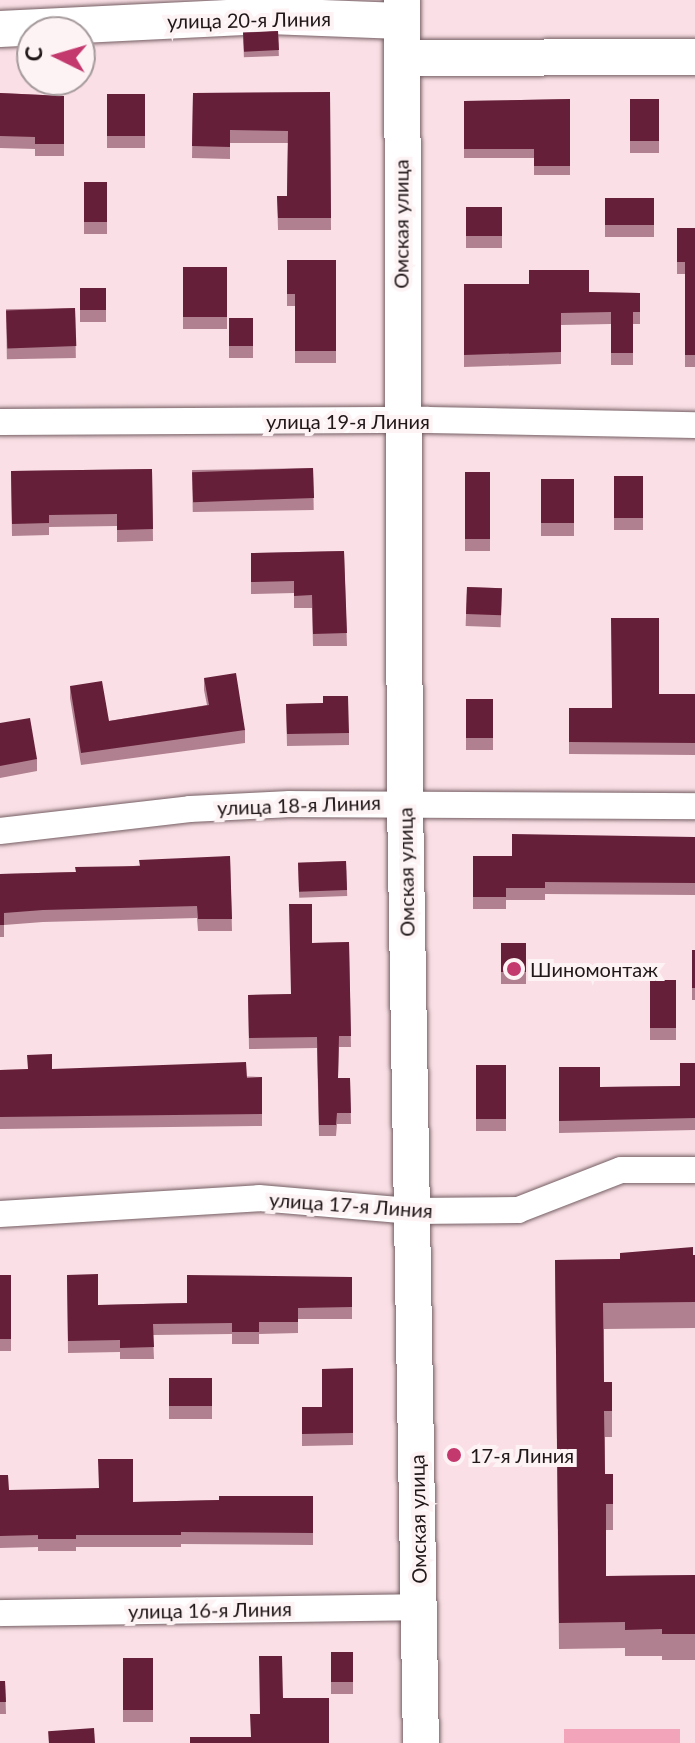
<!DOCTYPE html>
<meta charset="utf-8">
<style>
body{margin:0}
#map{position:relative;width:695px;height:1743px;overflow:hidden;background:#fae0e6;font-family:Lato,sans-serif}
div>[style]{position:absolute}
.green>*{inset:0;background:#f2a5ba;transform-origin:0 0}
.roads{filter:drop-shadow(0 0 2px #745e63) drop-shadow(0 0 2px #745e63)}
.street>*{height:26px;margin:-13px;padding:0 13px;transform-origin:13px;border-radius:13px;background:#fff}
.secondary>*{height:36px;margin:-18px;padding:0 18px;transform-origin:18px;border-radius:18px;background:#fff}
.wall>*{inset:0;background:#b08090;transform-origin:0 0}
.building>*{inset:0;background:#661f39;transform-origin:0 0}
.dots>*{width:22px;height:22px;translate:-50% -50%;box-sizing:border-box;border:4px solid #fdf2f4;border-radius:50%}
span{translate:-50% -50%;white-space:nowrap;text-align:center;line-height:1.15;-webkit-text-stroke:8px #fdf2f4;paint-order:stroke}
.street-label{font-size:20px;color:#201719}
.poi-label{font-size:20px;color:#201719}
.left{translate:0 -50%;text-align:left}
.north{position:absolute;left:16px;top:16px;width:80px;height:80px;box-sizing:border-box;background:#fdf2f4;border:2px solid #a59a9c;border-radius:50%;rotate:275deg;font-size:22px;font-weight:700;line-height:32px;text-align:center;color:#201719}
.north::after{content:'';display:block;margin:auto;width:28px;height:36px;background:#c3386d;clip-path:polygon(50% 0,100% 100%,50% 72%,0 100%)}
</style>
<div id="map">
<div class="green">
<i style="left:680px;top:1729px;width:14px;height:116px;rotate:90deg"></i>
</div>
<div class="roads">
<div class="street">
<i style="left:0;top:422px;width:428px;rotate:-0.3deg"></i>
<i style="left:428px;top:420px;width:267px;rotate:1.1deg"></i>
<i style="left:0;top:831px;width:191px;rotate:-6.6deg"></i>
<i style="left:190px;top:809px;width:100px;rotate:-2.9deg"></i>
<i style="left:290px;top:804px;width:405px;rotate:0.3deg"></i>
<i style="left:0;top:1214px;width:259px;rotate:-3.5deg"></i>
<i style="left:259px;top:1198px;width:154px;rotate:4.9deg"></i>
<i style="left:412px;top:1211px;width:106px;rotate:-0.5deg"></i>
<i style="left:518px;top:1210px;width:110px;rotate:-21.2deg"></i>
<i style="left:621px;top:1170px;width:74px"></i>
<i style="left:0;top:1613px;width:419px;rotate:-0.8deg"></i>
</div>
<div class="secondary">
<i style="left:402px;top:0;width:802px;rotate:89.79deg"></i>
<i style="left:405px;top:802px;width:941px;rotate:89.03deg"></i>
<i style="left:0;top:29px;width:269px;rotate:-2.8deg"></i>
<i style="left:269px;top:16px;width:132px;rotate:2.2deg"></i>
<i style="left:402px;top:58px;width:293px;rotate:-0.2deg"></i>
</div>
</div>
<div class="wall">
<i style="left:278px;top:31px;width:25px;height:35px;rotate:88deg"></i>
<i style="clip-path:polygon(330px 92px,331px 230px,278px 230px,277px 196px,287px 196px,288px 143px,230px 143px,230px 159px,192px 158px,193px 93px)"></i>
<i style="clip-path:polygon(0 93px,64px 96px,64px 156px,35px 156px,35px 149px,0 148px)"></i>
<i style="left:107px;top:94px;width:38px;height:54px"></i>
<i style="clip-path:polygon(570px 99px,570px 175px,534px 175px,534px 158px,464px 158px,464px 101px)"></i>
<i style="left:630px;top:99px;width:29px;height:54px"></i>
<i style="left:84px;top:182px;width:23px;height:52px"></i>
<i style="left:605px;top:198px;width:49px;height:39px"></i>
<i style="left:466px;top:207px;width:36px;height:41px"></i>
<i style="clip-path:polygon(677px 228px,695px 228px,695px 367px,685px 367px,685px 274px,677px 274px)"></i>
<i style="clip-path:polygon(287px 260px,336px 260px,336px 363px,295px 363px,295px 306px,287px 306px)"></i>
<i style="left:183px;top:267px;width:44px;height:62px"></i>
<i style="clip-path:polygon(464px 284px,589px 292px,640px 293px,640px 324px,633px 324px,633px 365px,611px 365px,611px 324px,561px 325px,561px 364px,464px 367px)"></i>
<i style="left:80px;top:288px;width:26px;height:34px"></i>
<i style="left:75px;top:308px;width:50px;height:69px;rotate:89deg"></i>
<i style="left:229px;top:318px;width:24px;height:40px"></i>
<i style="left:313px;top:468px;width:42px;height:121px;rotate:89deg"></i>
<i style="clip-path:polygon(152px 469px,153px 541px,117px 542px,117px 526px,49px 527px,49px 535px,12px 536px,11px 471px)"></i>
<i style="left:465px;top:472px;width:25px;height:79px"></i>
<i style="left:614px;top:476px;width:29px;height:54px"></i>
<i style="left:541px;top:479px;width:33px;height:57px"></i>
<i style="clip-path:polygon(344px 551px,347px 646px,313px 646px,312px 608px,294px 608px,294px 593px,251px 594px,251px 553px)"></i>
<i style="left:467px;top:587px;width:35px;height:39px;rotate:2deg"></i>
<i style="clip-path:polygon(204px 678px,245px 730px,245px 743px,81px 765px,70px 698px,70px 686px,109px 721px,207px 705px,204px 690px)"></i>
<i style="clip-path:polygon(659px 694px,695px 694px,695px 755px,569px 754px,569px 708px,611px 708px)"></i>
<i style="left:466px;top:699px;width:27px;height:51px"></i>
<i style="clip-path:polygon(323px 703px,349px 733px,349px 745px,287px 746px,286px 704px)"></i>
<i style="clip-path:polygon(0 723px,37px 759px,37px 771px,0 778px)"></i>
<i style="clip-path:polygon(695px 837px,695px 895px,545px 894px,545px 900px,506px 900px,506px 909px,473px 909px,473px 856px,512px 856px)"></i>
<i style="clip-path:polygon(230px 856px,232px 931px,198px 931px,197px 918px,43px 922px,4px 925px,4px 937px,0 937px,0 874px,76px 872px)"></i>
<i style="left:346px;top:861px;width:35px;height:48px;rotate:88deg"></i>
<i style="clip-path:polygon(349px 942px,351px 1047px,339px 1047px,338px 1078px,350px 1078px,351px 1124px,337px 1124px,336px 1136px,319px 1136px,317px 1048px,249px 1049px,248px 995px,291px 994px,312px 943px)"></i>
<i style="left:501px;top:943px;width:25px;height:41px"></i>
<i style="left:692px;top:950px;width:3px;height:50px"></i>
<i style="left:650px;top:980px;width:26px;height:60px"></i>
<i style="clip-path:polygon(695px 1063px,695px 1130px,559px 1133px,559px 1067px,600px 1087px,680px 1086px)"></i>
<i style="left:476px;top:1065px;width:30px;height:66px"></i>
<i style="clip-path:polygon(52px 1069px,262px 1077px,262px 1126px,0 1129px,0 1070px)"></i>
<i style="clip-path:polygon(695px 1255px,695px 1328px,604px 1329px,604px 1382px,612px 1411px,612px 1437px,605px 1437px,605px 1474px,613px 1474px,613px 1530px,606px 1530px,606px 1576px,695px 1575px,695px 1660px,662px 1660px,662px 1656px,625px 1656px,625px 1648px,559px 1649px,555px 1260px,620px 1259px)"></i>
<i style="left:0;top:1275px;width:11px;height:76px"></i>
<i style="clip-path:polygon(67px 1275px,98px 1305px,187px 1303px,352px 1277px,352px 1319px,298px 1319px,298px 1333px,259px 1334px,259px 1344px,232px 1344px,232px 1334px,153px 1335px,154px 1359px,120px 1359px,120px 1352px,68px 1353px)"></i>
<i style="clip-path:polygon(353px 1368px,353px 1445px,302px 1446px,302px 1407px,322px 1407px)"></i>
<i style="left:169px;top:1378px;width:43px;height:41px"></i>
<i style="clip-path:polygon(0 1475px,9px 1490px,133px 1502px,219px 1500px,313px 1496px,313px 1545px,181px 1544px,181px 1547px,76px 1547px,76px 1551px,38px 1551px,38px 1547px,0 1548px)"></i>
<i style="left:331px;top:1652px;width:22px;height:42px"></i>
<i style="left:123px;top:1658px;width:30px;height:64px"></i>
<i style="clip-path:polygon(0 1681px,5px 1681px,6px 1714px,0 1714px)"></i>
</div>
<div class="building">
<i style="left:278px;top:31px;width:19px;height:35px;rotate:87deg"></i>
<i style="clip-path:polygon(330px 92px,331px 218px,278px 218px,277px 196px,287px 196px,288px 131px,230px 130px,230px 147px,192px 146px,193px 93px)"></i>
<i style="clip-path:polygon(0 93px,64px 96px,64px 144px,35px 144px,35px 137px,0 136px)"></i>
<i style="left:107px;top:94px;width:38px;height:42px"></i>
<i style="clip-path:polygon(570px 99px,570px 166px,534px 166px,534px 149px,464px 149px,464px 101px)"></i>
<i style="left:630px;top:99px;width:29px;height:42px"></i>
<i style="left:84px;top:182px;width:23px;height:40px"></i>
<i style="left:605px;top:198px;width:49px;height:27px"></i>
<i style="left:466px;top:207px;width:36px;height:29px"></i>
<i style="clip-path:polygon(677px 228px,695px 228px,695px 355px,685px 355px,685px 262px,677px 262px)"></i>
<i style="clip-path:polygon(287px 260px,336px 260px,336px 351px,295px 351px,295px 294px,287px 294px)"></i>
<i style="left:183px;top:267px;width:44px;height:50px"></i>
<i style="clip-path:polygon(529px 270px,589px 270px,589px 292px,640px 293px,640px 312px,633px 312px,633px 353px,611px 353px,611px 312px,561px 313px,561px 352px,464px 355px,464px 284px,529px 284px)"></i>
<i style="left:80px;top:288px;width:26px;height:22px"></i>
<i style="left:75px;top:308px;width:38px;height:69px;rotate:88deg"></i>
<i style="left:229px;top:318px;width:24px;height:28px"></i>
<i style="left:313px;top:468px;width:30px;height:121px;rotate:88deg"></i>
<i style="clip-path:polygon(152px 469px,153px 529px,117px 530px,117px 514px,49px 515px,49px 523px,12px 524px,11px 471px)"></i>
<i style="left:465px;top:472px;width:25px;height:67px"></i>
<i style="left:614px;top:476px;width:29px;height:42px"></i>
<i style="left:541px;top:479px;width:33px;height:44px"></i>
<i style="clip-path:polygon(344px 551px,347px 633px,313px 634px,312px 595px,294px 596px,294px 581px,251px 582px,251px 553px)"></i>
<i style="left:467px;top:587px;width:35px;height:27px;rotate:2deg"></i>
<i style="clip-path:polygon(611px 618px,659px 618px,659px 694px,695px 694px,695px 743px,569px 742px,569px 708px,612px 708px)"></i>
<i style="clip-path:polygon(236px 673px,245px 730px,81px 753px,70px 686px,102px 681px,109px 721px,209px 705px,204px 678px)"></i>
<i style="clip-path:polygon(323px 696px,348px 696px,349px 733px,287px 734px,286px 704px,323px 703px)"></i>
<i style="left:466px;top:699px;width:27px;height:39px"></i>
<i style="clip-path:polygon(30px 718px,37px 759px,0 766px,0 723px)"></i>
<i style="clip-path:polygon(512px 834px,695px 837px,695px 883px,545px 882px,545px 888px,506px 888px,506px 897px,473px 897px,473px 856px,512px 856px)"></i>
<i style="clip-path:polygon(230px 856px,232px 919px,198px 919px,197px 906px,43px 910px,4px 913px,4px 925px,0 925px,0 874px,76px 872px,75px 867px,140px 866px,139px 860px)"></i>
<i style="left:346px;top:861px;width:29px;height:48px;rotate:88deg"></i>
<i style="clip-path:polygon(289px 904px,312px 904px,312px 943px,349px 942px,351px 1036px,339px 1036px,338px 1078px,350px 1078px,351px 1113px,337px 1113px,336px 1125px,319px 1125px,317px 1037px,249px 1038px,248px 995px,291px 994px)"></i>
<i style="left:501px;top:943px;width:25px;height:29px"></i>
<i style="left:692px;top:950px;width:3px;height:38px"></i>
<i style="left:650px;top:980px;width:26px;height:48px"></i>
<i style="clip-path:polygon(52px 1054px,52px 1069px,246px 1062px,247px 1078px,262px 1077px,262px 1114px,0 1117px,0 1070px,28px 1069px,27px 1055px)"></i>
<i style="clip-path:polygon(680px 1063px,695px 1063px,695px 1118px,559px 1121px,559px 1067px,600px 1067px,600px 1087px,680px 1086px)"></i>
<i style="left:476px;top:1065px;width:30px;height:54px"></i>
<i style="clip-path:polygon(693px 1247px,693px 1255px,695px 1255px,695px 1302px,603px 1303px,604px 1382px,612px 1382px,612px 1411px,604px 1411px,605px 1474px,613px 1474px,613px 1504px,606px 1504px,606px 1576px,695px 1575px,695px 1634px,662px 1634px,662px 1629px,625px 1630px,625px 1622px,559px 1623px,555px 1260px,620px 1259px,620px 1253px)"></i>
<i style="clip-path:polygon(98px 1274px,98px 1305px,187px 1303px,187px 1275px,352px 1277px,352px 1307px,298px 1308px,298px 1322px,259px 1322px,259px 1332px,232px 1332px,232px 1323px,153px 1324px,154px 1347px,120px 1348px,120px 1340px,68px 1341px,67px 1275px)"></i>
<i style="left:0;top:1275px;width:11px;height:64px"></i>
<i style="clip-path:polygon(353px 1368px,353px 1433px,302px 1434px,302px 1407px,322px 1407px,322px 1369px)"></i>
<i style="left:169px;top:1378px;width:43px;height:28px"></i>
<i style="clip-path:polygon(98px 1459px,133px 1459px,133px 1502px,219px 1500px,219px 1496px,313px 1496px,313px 1533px,181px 1532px,181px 1535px,76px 1535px,76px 1539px,38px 1539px,38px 1535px,0 1536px,0 1475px,8px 1475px,9px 1490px,99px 1488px)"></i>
<i style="left:331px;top:1652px;width:22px;height:30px"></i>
<i style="clip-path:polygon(259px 1656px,282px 1656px,283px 1698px,329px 1698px,329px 1743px,190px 1743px,190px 1737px,251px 1737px,250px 1714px,260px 1714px)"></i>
<i style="left:123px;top:1658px;width:30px;height:52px"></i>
<i style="clip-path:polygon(0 1681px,5px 1681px,6px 1702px,0 1702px)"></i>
<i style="left:94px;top:1728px;width:15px;height:46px;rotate:86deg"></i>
</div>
<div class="dots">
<i style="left:514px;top:969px;background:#c3386d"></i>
<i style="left:454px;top:1455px;background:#c3386d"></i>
</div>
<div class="street-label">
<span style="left:249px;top:20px;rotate:-1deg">улица 20-я Линия</span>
<span style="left:401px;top:224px;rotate:-90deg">Омская улица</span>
<span style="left:348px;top:421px">улица 19-я Линия</span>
<span style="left:299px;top:805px;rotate:-2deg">улица 18-я Линия</span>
<span style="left:406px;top:872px;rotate:-91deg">Омская улица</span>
<span style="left:351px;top:1205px;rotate:4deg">улица 17-я Линия</span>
<span style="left:418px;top:1519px;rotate:-91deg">Омская улица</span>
<span style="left:210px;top:1610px;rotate:-1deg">улица 16-я Линия</span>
</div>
<div class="poi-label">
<span class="left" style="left:530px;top:969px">Шиномонтаж</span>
<span class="left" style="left:470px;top:1455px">17-я Линия</span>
</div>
<div class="north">С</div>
</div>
